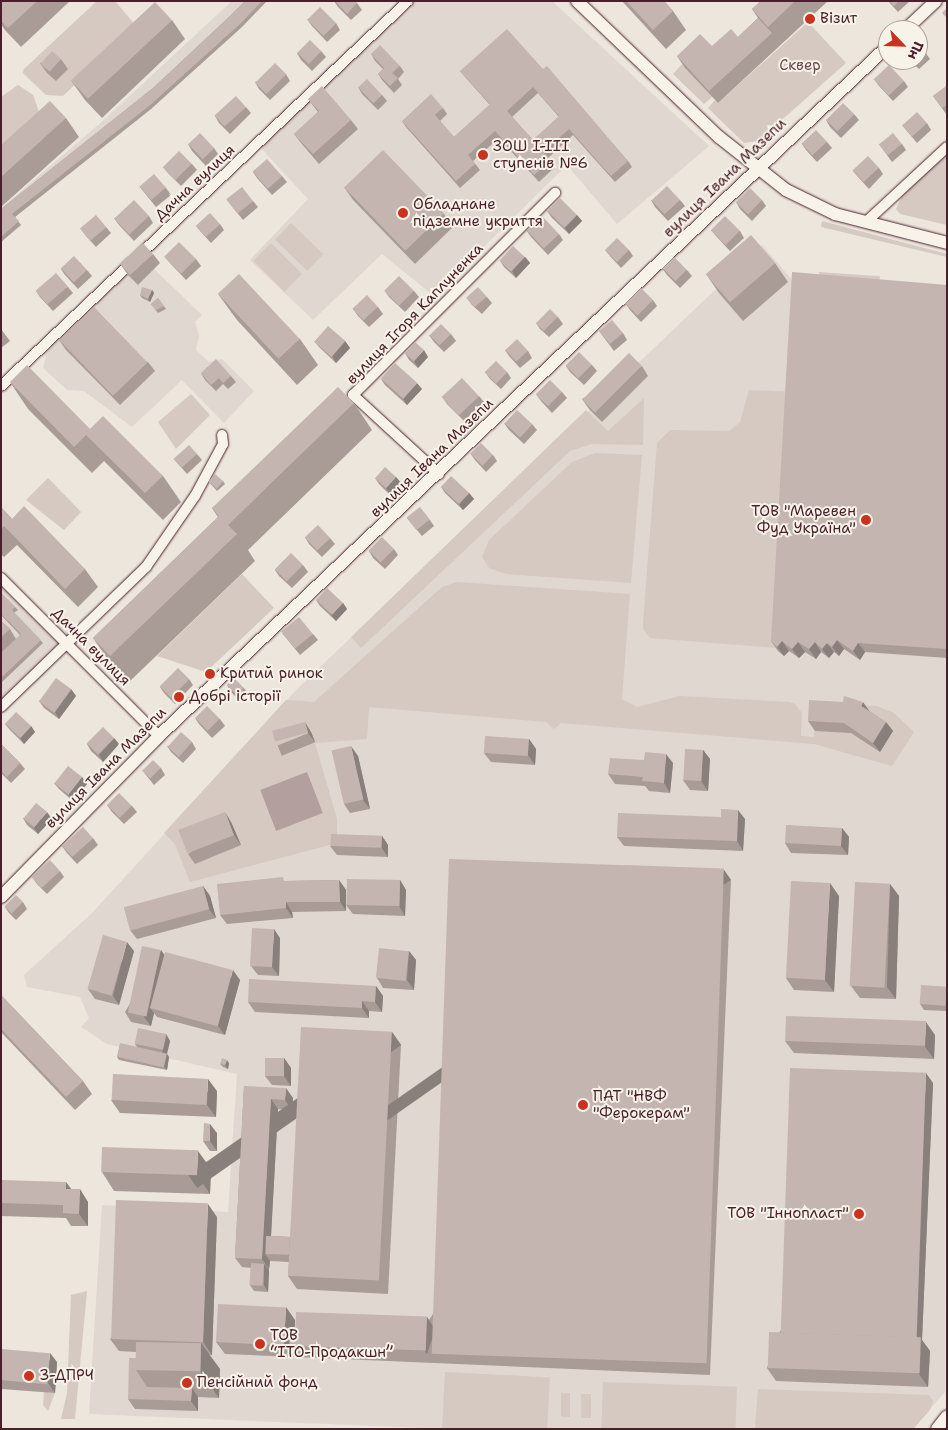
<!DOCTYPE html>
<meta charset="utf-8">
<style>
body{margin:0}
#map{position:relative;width:948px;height:1430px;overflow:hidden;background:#ece6dd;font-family:"Shantell Sans",sans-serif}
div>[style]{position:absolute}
.built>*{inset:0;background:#e0d7d0}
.green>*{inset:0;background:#d5c9c2;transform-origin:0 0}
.water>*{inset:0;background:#b39f9d;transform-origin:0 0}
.roads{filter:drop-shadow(0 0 1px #4a1f2b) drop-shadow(0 0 1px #4a1f2b)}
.minor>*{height:10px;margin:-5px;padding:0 5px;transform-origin:5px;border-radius:5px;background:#f7f3e8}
.tertiary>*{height:12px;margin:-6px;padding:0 6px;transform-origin:6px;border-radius:6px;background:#f7f3e8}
.wall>*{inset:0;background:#a99c97;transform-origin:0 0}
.shaded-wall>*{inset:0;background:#897f7b;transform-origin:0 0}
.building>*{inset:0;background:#c4b5b0;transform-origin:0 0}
.dots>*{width:14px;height:14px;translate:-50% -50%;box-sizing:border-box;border:2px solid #f7f3e8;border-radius:50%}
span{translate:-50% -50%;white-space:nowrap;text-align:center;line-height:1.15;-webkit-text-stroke:4px #f7f3e8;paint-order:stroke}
.poi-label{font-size:15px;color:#4a1f2b}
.left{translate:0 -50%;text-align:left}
.right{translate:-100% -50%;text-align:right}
.park-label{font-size:15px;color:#6d4a51}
.street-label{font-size:15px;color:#4a1f2b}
.frame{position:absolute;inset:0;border:2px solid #4a1f2b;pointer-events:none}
.north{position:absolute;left:878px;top:20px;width:50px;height:50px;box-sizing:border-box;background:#f7f3e8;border:1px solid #b29e9c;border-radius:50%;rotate:114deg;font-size:14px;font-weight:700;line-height:20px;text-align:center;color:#4a1f2b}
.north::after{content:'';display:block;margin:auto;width:18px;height:22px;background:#c8321e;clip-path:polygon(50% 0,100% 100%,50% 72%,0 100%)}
</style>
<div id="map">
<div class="built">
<i style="clip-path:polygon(232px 1px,267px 1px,151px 109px,15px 217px,21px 225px,1px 242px,1px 208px,97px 126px)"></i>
<i style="clip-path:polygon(416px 1px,552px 1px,709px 146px,617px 224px,567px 165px,434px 296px,382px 254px,313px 320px,250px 260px,308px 199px,257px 144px)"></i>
<i style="clip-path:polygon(762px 245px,793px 281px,947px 294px,945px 1392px,913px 1429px,449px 1429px,89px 1414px,102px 1205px,228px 1212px,237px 1074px,107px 1044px,81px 1027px,89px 1018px,80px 997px,27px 987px,24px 975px,92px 913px,296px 690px)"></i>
<i style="clip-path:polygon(149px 253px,160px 263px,154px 269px,202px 315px,195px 322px,199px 336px,196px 350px,209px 362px,222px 359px,254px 391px,224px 423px,182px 380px,132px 427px,84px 391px,67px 390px,43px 368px,47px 352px,56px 342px)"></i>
<i style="clip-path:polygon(1px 578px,67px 645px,1px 707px)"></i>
</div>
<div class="green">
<i style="clip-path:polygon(97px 1px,115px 1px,136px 26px,63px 96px,46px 95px,23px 73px,24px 69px)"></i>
<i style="clip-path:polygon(808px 22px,846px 63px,758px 141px,744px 143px,708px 108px,715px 100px,718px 103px)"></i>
<i style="clip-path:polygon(685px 61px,686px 69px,712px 97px,704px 104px,673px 74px)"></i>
<i style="clip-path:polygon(18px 85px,33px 95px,40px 115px,1px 152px,1px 97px)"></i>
<i style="clip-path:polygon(947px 154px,947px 225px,900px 214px,896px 209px,903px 194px)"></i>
<i style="clip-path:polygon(822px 221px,947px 254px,947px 257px,821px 227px)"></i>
<i style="left:291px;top:223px;width:45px;height:23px;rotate:44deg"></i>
<i style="left:271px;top:243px;width:44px;height:25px;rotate:45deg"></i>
<i style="left:819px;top:272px;width:61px;height:8px;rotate:4deg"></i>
<i style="clip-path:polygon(749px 390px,793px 392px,778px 648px,650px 638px,643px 629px,643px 622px,657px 443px,670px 430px,729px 431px,740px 422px)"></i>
<i style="clip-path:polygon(191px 394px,210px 415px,176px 449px,158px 422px)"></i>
<i style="clip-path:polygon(644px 398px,643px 445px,592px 444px,570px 451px,361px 648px,351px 637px,586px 410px,608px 431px)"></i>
<i style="clip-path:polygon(595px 453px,642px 455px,631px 583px,506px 574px,489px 568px,482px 557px,489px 540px,572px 462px)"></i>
<i style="clip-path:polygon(48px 478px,81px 512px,64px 530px,26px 500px)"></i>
<i style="clip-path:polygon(242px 574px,274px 608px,206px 672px,157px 656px)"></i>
<i style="clip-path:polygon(457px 582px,630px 594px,622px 699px,637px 707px,680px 696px,789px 702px,795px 704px,802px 713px,801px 736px,814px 737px,816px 710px,825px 704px,877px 706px,894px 713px,914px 732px,892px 766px,814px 744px,561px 723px,554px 729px,546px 722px,369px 707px,367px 739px,315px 743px,337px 819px,337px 843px,190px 882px,175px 844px,164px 833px,286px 700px,314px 702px,442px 587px)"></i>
<i style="clip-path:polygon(87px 1291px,75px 1419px,61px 1419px,67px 1393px,71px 1295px)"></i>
<i style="left:445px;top:1372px;width:105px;height:57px;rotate:3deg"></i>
<i style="left:603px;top:1382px;width:134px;height:47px;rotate:2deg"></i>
<i style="clip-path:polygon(758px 1389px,929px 1395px,933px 1401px,930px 1410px,913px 1429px,755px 1429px)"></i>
<i style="clip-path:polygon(44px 1392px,55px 1393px,48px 1411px,43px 1405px)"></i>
<i style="left:561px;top:1393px;width:9px;height:24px"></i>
<i style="left:581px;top:1394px;width:10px;height:24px"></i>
</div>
<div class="water">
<i style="left:307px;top:772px;width:44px;height:50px;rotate:69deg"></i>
</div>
<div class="roads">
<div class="minor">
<i style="left:866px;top:222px;width:110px;rotate:-42.8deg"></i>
<i style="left:1px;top:386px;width:560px;rotate:-43.41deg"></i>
<i style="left:439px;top:474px;width:117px;rotate:-137.4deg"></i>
<i style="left:353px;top:395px;width:286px;rotate:-45deg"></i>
<i style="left:1px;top:578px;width:223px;rotate:45deg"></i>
<i style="left:1px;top:707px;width:202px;rotate:-44deg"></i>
<i style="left:146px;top:567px;width:86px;rotate:-55.4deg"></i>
<i style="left:195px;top:496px;width:59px;rotate:-61.7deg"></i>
<i style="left:223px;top:444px;width:9px;rotate:-96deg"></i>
</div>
<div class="tertiary">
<i style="left:577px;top:1px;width:197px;rotate:43.8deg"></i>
<i style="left:719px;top:137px;width:85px;rotate:38.3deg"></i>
<i style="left:786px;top:190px;width:55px;rotate:26.1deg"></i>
<i style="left:835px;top:214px;width:116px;rotate:14.5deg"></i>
<i style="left:905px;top:30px;width:42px;rotate:-43.1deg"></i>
<i style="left:1px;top:897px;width:226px;rotate:-45.5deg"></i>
<i style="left:159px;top:736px;width:1004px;rotate:-43.43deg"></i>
<i style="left:937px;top:1429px;width:16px;rotate:-52deg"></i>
</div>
</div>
<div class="wall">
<i style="clip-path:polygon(4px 1px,70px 1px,21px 47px,5px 30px,1px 24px,1px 4px)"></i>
<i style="clip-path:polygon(245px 1px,267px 1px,242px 27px,151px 109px,15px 217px,21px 225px,1px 242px,1px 209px,153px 88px,230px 16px)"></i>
<i style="clip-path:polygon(334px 1px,357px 3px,362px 10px,351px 20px,338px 7px)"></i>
<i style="clip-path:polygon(622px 1px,664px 1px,673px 11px,686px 30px,666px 49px)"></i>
<i style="clip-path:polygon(761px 1px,828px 1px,718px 103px,685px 68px,677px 56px,712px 46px,738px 37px,758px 18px,752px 9px)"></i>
<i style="clip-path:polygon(888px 1px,910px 1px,898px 12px)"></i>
<i style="clip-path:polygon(307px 19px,336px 23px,340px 30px,327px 42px,312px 26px)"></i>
<i style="clip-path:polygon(172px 20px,185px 39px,102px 118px,85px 100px,72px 82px)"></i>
<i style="clip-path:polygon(918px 45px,925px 52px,930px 59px,919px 69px,909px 60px,918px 60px)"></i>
<i style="clip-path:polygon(321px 51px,326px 57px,312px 71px,301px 60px,297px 53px)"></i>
<i style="clip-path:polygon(371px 54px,400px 66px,404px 72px,398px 79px,402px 85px,394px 93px,382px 80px,378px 74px,383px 69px,375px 61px)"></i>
<i style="clip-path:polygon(61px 59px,68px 69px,56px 81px,47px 73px,40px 63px)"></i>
<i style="clip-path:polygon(evenodd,543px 69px,628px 161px,632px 167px,615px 182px,573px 135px,548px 158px,555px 167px,539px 182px,499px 138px,473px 161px,480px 170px,460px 188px,406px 127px,402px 121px,443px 108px,447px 114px,440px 121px,454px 137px,490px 105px,465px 77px,460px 71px,543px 69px,538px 93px,559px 117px,533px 140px,512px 117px,538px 93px)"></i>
<i style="clip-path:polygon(286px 74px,290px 81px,270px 100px,259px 89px,255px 82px)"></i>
<i style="clip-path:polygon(874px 79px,904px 81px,908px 87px,893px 101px,879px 86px)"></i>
<i style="clip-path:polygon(947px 86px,947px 115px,933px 96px)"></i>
<i style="clip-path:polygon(358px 87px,382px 95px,387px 101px,378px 110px,362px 94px)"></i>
<i style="clip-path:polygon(308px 99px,351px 120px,358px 129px,319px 164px,301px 143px,294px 134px,318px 112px)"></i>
<i style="clip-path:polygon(246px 107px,251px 113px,230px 134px,219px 123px,215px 116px)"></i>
<i style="clip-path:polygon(854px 114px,859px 120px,841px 138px,830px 127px,826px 120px)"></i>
<i style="clip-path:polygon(66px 118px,79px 137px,1px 207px,1px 145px)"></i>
<i style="clip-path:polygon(927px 123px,931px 130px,917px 143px,902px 125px)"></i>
<i style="clip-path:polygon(827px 142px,832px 148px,817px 162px,806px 150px,802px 144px)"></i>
<i style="clip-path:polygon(188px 144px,214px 148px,218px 154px,206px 166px,192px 151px)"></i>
<i style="clip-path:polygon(879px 144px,902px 144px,906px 150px,892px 162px)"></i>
<i style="clip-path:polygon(192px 164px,197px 170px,181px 186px,168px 173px,163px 167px)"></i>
<i style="clip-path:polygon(879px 168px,883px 174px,869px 189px,858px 177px,853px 171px)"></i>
<i style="clip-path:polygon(253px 172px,282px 176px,287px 182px,272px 195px,257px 178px)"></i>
<i style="clip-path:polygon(139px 186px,166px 188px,171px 195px,156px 207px)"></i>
<i style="clip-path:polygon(344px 187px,444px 214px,453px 227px,415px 264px,353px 200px)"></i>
<i style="clip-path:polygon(227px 200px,253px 201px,258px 207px,243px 220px)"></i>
<i style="clip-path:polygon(651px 200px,680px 200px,685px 206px,668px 221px,655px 207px)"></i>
<i style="clip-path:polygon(762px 200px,766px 206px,752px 221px,740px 209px,736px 202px)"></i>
<i style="clip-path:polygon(547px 211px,577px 215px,582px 221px,569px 234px,552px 218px)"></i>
<i style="clip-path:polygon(149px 216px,153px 223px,134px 241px,119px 225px,114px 218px)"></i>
<i style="clip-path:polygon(220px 224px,224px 230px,211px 243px,201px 232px,196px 226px)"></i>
<i style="clip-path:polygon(106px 227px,111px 233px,96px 247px,86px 236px,81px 229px)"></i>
<i style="clip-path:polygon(526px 230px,559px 234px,563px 240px,548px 255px,531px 237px)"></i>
<i style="clip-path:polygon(711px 230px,740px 231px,744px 238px,730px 251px,716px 236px)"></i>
<i style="clip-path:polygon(605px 250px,629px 250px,633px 256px,621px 268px,610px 256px)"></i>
<i style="clip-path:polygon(153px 254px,160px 263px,138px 285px,128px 275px,121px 265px)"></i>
<i style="clip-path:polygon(165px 257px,196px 259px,201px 266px,186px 280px,170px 263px)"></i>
<i style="clip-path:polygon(525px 257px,530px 263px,516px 278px,504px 267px,500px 261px)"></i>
<i style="clip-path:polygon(775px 263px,788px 282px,743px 321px,719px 293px,706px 274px)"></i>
<i style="clip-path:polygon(662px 268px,687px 270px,692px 276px,680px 288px,667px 275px)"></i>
<i style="clip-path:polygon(61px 269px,87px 270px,92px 276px,78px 289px,65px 275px)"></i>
<i style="clip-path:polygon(947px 285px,947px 658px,865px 652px,860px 660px,844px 649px,839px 656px,834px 652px,829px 658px,821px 652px,816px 659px,805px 652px,799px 658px,789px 651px,784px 656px,778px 651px,771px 641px)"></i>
<i style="clip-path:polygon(68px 287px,73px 293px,53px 311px,40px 297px,36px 291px)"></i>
<i style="clip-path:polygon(152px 290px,154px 293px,150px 302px,142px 298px,140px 295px)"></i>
<i style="clip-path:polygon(385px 291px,414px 291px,419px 297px,405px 312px,389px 297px)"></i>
<i style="clip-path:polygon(218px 294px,300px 339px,318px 365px,297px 385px,237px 320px)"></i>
<i style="clip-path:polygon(487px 297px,492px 303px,482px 314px,472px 305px,467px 298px)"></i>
<i style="clip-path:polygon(158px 298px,166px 309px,158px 313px,151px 304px)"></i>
<i style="clip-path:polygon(653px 300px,657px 306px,641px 322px,630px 310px,625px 303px)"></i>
<i style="clip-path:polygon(378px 307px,383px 314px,369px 327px,358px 316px,353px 309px)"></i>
<i style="clip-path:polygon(558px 317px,563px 324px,549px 337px,540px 329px,536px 323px)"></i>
<i style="clip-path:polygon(1px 329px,10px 341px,1px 348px)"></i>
<i style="clip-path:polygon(599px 331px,623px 333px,627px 340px,614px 351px)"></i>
<i style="clip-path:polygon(451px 334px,456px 341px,444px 352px,434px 342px,429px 335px)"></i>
<i style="clip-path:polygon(59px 340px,148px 362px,155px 371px,120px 405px,66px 350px)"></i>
<i style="clip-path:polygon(314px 341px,345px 341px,350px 348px,336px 363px,319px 347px)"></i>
<i style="clip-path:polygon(505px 350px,528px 351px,532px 358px,520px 368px,509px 356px)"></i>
<i style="clip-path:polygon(405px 353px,428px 357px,418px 368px,409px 360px)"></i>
<i style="clip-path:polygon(592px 365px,597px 371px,584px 385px,570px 372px,566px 366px)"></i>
<i style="clip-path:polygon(642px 366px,648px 376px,602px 422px,589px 409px,582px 399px)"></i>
<i style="clip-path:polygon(485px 372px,507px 372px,511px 378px,501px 389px,490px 379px)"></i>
<i style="clip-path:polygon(201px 373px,231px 376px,236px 382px,228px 389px,223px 384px,216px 391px,205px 380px)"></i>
<i style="clip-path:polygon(381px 379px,422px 389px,407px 405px,385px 385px)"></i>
<i style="clip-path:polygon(10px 382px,90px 429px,163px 476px,181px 502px,163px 520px,104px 461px,92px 473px,28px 409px)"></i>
<i style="clip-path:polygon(562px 392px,567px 398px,552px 413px,541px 401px,536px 394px)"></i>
<i style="clip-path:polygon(479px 396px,484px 402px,464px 421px,447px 404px,443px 398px)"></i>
<i style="clip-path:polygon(354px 403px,372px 430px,248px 550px,255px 561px,129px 682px,111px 664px,93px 638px,218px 517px,212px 508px)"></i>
<i style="clip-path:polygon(504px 423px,532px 424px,537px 430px,524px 444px,509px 430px)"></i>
<i style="clip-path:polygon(470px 453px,493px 455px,497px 461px,486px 472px,475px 460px)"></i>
<i style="clip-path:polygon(197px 454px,202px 460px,187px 474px,174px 459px)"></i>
<i style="clip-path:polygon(396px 477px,401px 483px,390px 495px,379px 484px,375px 478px)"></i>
<i style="clip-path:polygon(208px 481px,223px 481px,225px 484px,217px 491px)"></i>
<i style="clip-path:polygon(441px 487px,469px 493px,474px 499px,463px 510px,445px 493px)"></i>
<i style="clip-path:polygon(1px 507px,12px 519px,85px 569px,98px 587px,78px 607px,17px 545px,4px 557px,1px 554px)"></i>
<i style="clip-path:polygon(407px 518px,430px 520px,434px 526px,422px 536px)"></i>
<i style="clip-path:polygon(305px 537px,330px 538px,335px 544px,322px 557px,309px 544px)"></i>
<i style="clip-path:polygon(394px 549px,398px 555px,385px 569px,373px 558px,369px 551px)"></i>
<i style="clip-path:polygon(303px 565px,308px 572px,292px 588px,279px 576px,275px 570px)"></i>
<i style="clip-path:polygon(1px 593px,18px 610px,14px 613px,43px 643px,1px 683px,1px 621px,10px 629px,16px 639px,20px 635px,1px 615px)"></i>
<i style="clip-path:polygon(316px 600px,343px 603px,347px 609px,336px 621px,320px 606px)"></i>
<i style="clip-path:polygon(282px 633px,313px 634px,318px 640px,300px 655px)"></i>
<i style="clip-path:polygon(189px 679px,193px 685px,175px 704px,164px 693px,160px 687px)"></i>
<i style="clip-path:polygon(227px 685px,244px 688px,248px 694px,240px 701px,231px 692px)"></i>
<i style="clip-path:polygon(71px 689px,76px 696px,59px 719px,44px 708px,39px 701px)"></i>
<i style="clip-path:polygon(869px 711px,886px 722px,893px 731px,880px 752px,851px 733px,815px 731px,808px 721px)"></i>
<i style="clip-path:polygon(195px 718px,220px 719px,225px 726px,212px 738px,199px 724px)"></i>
<i style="clip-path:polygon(5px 724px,31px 726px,35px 732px,24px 744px,10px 730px)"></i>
<i style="left:311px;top:732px;width:11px;height:36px;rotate:68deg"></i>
<i style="clip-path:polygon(114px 738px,119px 744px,103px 762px,91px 751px,87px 744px)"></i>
<i style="clip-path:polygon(529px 739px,536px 749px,535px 765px,491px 762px,484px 753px)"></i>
<i style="clip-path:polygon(192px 742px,196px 749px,183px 763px,171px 752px,167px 746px)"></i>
<i style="clip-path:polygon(1px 744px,20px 763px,25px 769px,11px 783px,1px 773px)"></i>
<i style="clip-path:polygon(703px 750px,710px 759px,708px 791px,690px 790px,683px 780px)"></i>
<i style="clip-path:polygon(358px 756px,370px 809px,350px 813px,344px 804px)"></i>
<i style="clip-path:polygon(673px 763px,670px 793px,649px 791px,645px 786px,615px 784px,608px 774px)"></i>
<i style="clip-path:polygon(161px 768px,165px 775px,154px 785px,142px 770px)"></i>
<i style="clip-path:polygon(82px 777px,87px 784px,73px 801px,59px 789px,54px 783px)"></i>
<i style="clip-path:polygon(107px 805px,132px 806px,137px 812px,124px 824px,112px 812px)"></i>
<i style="clip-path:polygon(23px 818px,52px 819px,38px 834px,27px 825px)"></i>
<i style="clip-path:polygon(745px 819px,743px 851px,624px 846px,617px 837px)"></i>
<i style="clip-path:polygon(231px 822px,241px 845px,195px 864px,188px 854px)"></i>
<i style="clip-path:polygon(842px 828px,849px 837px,848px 855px,791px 853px,785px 843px)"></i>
<i style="clip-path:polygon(382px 836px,388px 845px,388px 857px,337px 855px,330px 846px)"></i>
<i style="clip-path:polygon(93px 838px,98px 845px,77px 864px,67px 853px,62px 846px)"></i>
<i style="clip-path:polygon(724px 870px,731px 880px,710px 1375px,225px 1354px,216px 1342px,295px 1320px,295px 1327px,427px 1317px,429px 1320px)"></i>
<i style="clip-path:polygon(60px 871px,64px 877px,47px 894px,37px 884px,32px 877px)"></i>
<i style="clip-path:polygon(339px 880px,346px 890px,346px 911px,292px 912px,293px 918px,227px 924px,220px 915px,286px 881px)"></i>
<i style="clip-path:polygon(400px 880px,406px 890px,405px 916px,353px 914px,346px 905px)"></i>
<i style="clip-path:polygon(890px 884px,899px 896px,896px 999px,860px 998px,851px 986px)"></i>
<i style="clip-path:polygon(203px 886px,210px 896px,216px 918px,137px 939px,130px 930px)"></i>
<i style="clip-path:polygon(839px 896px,834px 992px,794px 990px,786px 978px)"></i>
<i style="clip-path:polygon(23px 902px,27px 909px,16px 920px,9px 913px,5px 907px)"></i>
<i style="clip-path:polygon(280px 938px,279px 976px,258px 975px,251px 966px)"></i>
<i style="clip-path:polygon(161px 950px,164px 956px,240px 980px,225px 1035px,157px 1017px,154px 1013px,151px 1026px,131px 1022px,125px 1012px)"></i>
<i style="clip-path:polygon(134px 951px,119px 1005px,95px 999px,88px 989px)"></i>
<i style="clip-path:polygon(409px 951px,416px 960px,414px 990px,383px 988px,377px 978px)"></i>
<i style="clip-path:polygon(376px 986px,383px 996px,382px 1012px,369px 1011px,369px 1018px,255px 1012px,248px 1002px)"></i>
<i style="clip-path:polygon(947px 987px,947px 1011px,924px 1010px,920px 1004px)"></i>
<i style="clip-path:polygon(1px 995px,83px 1081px,92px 1094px,75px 1110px,1px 1032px)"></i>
<i style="clip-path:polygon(392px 1032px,401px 1045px,388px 1294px,297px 1289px,288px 1276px,289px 1262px,270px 1261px,269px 1269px,268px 1269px,269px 1270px,268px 1292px,254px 1291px,250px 1285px,251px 1268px,242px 1267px,235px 1258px,244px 1086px,293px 1098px,292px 1110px,278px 1109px,271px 1236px,290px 1237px)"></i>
<i style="clip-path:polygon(166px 1034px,170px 1041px,167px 1054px,169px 1057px,167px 1070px,119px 1060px,117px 1057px,137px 1047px,135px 1044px)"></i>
<i style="clip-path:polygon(935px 1035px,934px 1059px,794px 1053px,785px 1041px)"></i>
<i style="clip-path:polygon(284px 1058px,291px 1068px,291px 1086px,272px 1085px,265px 1076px)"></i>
<i style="clip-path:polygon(229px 1063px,228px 1069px,223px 1067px,220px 1064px)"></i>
<i style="clip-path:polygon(933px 1083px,922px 1340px,930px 1351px,928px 1387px,776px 1381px,767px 1368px,779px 1333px)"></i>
<i style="clip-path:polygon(217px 1091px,216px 1117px,120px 1113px,111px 1100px)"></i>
<i style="clip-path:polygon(217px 1133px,217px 1151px,210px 1151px,203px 1141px)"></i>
<i style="clip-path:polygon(211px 1169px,210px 1194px,114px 1191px,102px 1172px)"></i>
<i style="clip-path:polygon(1px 1180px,71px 1189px,88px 1202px,88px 1226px,71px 1226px,66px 1218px,1px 1216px)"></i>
<i style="clip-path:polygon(217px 1217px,212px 1355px,209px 1355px,220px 1369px,219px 1398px,198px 1397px,198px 1411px,135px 1409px,128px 1399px,136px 1358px,136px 1352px,119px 1351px,110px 1339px)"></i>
<i style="clip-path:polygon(1px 1349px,57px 1362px,55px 1393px,1px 1389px)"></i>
</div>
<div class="shaded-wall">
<i style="clip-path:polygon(577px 215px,582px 221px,569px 234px,565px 228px)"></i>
<i style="clip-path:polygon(525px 257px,530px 263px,516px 278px,512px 271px)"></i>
<i style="clip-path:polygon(152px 290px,154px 293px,150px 302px,148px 299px)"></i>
<i style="clip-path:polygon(345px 341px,350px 348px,336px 363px,332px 356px)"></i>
<i style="clip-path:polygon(424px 350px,428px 357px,418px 368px,414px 361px)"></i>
<i style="clip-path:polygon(417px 383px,422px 389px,407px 405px,403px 399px)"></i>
<i style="clip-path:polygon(396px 477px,401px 483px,390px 495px,386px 488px)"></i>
<i style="clip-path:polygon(469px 493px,474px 499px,463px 510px,459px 504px)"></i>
<i style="clip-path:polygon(343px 603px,347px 609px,336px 621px,331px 615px)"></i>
<i style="clip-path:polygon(837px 640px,844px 649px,839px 656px,832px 647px)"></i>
<i style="clip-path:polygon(782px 641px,789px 651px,784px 656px,777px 647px)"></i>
<i style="clip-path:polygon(798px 642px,805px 652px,799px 658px,792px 649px)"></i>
<i style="clip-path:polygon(815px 642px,821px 652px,816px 659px,809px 649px)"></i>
<i style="clip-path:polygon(827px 643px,834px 652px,829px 658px,822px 649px)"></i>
<i style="clip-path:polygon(858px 643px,865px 652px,860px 660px,853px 651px)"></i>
<i style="clip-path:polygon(71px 689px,76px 696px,59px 719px,55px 712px)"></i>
<i style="clip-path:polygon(863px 702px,870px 712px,861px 706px)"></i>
<i style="clip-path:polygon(305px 722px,311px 732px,315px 742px,308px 733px)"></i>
<i style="clip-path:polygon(886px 722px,893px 731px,880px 752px,873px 743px)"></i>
<i style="clip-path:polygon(31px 726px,35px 732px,24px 744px,20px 738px)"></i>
<i style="clip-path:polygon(114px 738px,119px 744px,103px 762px,99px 755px)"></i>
<i style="clip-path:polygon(529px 739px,536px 749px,535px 765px,528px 755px)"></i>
<i style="clip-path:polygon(351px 746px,358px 756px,370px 809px,363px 800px)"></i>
<i style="clip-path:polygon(703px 750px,710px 759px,708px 791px,701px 781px)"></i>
<i style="clip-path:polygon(666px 754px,673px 763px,670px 793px,664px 783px)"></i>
<i style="clip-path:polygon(82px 777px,87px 784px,73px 801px,68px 794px)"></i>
<i style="clip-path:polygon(738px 810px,745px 819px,743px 851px,737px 841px)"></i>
<i style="clip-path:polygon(47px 812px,52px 819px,38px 834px,34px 828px)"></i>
<i style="clip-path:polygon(225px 812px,231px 822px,241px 845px,234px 835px)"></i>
<i style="clip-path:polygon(842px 828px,849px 837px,848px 855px,841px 846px)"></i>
<i style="clip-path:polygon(382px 836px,388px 845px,388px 857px,381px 847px)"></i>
<i style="left:724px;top:870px;width:12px;height:496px;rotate:55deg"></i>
<i style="clip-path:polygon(339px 880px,346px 890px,346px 911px,340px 902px)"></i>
<i style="clip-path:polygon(400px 880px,406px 890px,405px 916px,399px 906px)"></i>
<i style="clip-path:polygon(830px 883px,839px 896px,834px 992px,825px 980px)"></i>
<i style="clip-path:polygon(890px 884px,899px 896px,896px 999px,887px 987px)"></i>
<i style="clip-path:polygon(203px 886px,210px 896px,216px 918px,209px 909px)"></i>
<i style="clip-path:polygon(286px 902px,292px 912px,293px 918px,286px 908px)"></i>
<i style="clip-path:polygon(274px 929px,280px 938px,279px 976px,272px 967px)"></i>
<i style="clip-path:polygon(127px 942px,134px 951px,119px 1005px,113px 996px)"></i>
<i style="clip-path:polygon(161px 950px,168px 960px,150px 1008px,154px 1013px,151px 1026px,144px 1017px)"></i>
<i style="clip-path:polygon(409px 951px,416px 960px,414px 990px,407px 980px)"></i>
<i style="clip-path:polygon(233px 970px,240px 980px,225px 1035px,218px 1026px)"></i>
<i style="clip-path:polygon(376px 986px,383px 996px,382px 1012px,375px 1002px)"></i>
<i style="clip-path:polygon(362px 1001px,369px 1011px,369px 1018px,362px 1008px)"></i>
<i style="clip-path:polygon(926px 1022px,935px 1035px,934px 1059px,925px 1047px)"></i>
<i style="left:392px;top:1032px;width:16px;height:249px;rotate:55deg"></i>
<i style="clip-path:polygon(166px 1034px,170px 1041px,166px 1057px,162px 1050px)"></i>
<i style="clip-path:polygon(167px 1054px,169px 1057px,167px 1070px,164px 1067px)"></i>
<i style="clip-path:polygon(284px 1058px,291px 1068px,291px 1086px,284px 1076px)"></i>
<i style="clip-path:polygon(227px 1060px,229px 1063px,228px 1069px,225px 1065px)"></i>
<i style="clip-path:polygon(926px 1073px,933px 1083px,922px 1340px,930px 1351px,928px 1387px,919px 1374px,915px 1341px)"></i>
<i style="clip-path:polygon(208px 1079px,217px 1091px,216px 1117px,207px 1105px)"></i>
<i style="clip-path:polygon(286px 1088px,293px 1098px,292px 1110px,285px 1100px)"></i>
<i style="clip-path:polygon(271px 1099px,278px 1109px,270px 1254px,265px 1254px,270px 1261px,269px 1269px,262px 1259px)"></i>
<i style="clip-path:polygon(210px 1124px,217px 1133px,217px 1151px,210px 1141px)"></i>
<i style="clip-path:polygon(198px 1151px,211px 1169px,210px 1194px,197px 1175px)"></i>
<i style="clip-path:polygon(66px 1182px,75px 1194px,66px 1189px)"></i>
<i style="clip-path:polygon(80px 1189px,88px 1202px,88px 1226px,79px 1214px)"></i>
<i style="clip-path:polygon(208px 1204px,217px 1217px,212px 1355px,203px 1342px)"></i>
<i style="clip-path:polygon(264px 1264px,269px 1270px,268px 1292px,264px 1285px)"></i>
<i style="clip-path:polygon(286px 1307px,295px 1320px,293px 1352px,289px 1352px,284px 1345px)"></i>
<i style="clip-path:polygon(427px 1317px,435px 1330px,427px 1354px,425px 1351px)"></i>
<i style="clip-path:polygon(201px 1343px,220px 1369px,219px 1398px,200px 1371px)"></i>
<i style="clip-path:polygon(50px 1353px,57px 1362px,55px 1393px,48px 1383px)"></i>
<i style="clip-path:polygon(192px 1388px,198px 1397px,198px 1411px,191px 1401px)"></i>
</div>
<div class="building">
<i style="clip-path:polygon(4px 1px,37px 1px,8px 28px,1px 21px,1px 4px)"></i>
<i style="clip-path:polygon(245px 1px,262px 1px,240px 24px,149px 106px,12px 214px,19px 221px,1px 237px,1px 209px,153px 88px,230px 16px)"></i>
<i style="clip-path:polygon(335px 1px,355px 1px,357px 3px,347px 14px)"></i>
<i style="clip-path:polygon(626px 1px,664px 1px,673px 11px,653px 30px)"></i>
<i style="clip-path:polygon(761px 1px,795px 1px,768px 27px,752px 9px)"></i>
<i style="clip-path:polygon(889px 1px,899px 1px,894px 6px)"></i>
<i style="left:155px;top:2px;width:25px;height:115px;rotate:47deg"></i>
<i style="left:320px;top:7px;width:23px;height:18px;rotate:45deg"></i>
<i style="clip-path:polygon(947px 8px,947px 18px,942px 13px)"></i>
<i style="clip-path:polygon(758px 18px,772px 33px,709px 91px,677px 56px,700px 34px,712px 46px,731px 29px,738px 37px)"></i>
<i style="clip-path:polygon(evenodd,507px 29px,543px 69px,547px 66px,628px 161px,611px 176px,569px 129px,543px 152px,551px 160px,534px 175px,495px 131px,468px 155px,475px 164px,456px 181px,402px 121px,431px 94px,443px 108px,435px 115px,454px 137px,490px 104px,460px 71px,507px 29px,533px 87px,559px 116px,533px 140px,507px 111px,533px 87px)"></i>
<i style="left:310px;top:40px;width:16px;height:18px;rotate:45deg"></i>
<i style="clip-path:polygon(380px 45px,400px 66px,392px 73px,398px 78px,390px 86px,378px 74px,384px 68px,371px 54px)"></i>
<i style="clip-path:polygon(918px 45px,925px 52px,918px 59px)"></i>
<i style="left:52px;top:51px;width:12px;height:17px;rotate:42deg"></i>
<i style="clip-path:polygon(911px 60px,917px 60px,914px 63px)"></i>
<i style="left:275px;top:63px;width:16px;height:28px;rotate:45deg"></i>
<i style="left:889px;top:65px;width:22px;height:21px;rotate:47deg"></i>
<i style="left:367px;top:79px;width:22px;height:12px;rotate:47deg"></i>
<i style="clip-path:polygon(322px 86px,351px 120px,313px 154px,294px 134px,319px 111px,308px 99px)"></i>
<i style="clip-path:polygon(946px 86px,947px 105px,942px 108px,933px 96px)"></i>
<i style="left:236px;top:96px;width:15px;height:29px;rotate:48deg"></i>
<i style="clip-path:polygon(50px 101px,66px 118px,1px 177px,1px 145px)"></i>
<i style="left:843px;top:103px;width:16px;height:24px;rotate:45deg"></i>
<i style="left:917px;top:112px;width:15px;height:20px;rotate:48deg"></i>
<i style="left:816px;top:130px;width:16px;height:20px;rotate:47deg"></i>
<i style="left:200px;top:133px;width:21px;height:16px;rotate:47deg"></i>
<i style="left:893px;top:133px;width:14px;height:18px;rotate:51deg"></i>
<i style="left:383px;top:150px;width:88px;height:54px;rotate:46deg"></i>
<i style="left:179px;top:151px;width:18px;height:23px;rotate:45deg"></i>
<i style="left:868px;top:156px;width:16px;height:21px;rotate:47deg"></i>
<i style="left:267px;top:159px;width:23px;height:19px;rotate:49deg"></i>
<i style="left:154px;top:174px;width:18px;height:19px;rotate:49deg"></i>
<i style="left:667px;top:186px;width:19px;height:21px;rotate:47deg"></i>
<i style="left:242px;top:187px;width:18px;height:20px;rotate:52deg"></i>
<i style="left:750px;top:188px;width:17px;height:20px;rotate:45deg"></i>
<i style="left:560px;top:198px;width:24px;height:18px;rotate:45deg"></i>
<i style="left:134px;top:200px;width:22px;height:27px;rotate:47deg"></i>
<i style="left:210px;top:213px;width:15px;height:19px;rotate:48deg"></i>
<i style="left:96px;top:215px;width:16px;height:21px;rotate:50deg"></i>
<i style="left:542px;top:216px;width:25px;height:21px;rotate:47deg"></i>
<i style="left:725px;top:216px;width:21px;height:20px;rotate:45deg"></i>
<i style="left:751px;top:235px;width:37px;height:60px;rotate:49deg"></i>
<i style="left:617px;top:238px;width:17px;height:17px;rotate:45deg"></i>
<i style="left:179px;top:242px;width:24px;height:21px;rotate:45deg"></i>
<i style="left:143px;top:243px;width:15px;height:31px;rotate:48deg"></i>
<i style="left:513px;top:246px;width:16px;height:20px;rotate:43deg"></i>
<i style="left:74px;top:256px;width:19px;height:18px;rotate:47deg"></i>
<i style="left:674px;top:257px;width:18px;height:16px;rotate:45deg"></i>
<i style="clip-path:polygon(792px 272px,947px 285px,947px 649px,858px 643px,853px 651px,837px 640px,832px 647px,827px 643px,822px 649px,815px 642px,809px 649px,798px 642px,792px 649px,782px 641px,777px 647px,771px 641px)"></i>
<i style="left:56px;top:273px;width:18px;height:27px;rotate:49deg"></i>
<i style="left:239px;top:274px;width:89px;height:29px;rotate:47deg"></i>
<i style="left:399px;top:276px;width:21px;height:21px;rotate:45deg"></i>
<i style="clip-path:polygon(142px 287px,152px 290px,148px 299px,140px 295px)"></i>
<i style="left:478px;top:287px;width:13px;height:16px;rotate:48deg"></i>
<i style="left:641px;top:288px;width:17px;height:22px;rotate:45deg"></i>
<i style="left:367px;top:295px;width:16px;height:20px;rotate:47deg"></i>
<i style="clip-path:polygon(158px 298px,164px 306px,156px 310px,151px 304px)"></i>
<i style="left:94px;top:307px;width:77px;height:48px;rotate:46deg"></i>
<i style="left:550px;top:309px;width:11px;height:20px;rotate:45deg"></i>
<i style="left:612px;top:320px;width:17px;height:17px;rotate:50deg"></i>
<i style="left:441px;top:324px;width:14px;height:16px;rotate:45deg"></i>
<i style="left:328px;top:326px;width:23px;height:21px;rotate:41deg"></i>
<i style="left:517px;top:339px;width:16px;height:16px;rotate:47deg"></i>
<i style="left:415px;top:342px;width:12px;height:15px;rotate:42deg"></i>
<i style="left:579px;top:352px;width:18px;height:19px;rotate:45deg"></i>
<i style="left:629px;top:353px;width:18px;height:66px;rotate:45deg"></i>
<i style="clip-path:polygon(216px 359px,231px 376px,223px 383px,219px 378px,211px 385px,201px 373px)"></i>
<i style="left:496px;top:361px;width:16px;height:16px;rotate:45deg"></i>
<i style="left:395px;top:363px;width:30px;height:21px;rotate:42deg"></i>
<i style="clip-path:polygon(27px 365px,90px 429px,103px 416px,163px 476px,145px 493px,86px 435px,74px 447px,10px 382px)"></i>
<i style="left:462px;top:378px;width:25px;height:28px;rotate:47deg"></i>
<i style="left:550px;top:380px;width:17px;height:20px;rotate:45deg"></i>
<i style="clip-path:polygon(338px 387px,354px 403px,228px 525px,237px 534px,110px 656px,93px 638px,219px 516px,212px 508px)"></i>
<i style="left:517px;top:410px;width:21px;height:18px;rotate:43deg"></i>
<i style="left:481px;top:443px;width:17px;height:15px;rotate:45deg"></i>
<i style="left:189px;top:445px;width:12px;height:21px;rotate:48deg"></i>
<i style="left:385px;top:467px;width:15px;height:15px;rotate:42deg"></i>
<i style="left:215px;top:474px;width:11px;height:10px;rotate:41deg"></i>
<i style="left:451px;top:476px;width:25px;height:15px;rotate:43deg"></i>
<i style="clip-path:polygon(24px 506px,85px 569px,65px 589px,4px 526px,1px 529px,1px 507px,12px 519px)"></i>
<i style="left:420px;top:507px;width:16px;height:17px;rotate:52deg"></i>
<i style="left:318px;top:525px;width:18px;height:18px;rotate:47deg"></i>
<i style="left:382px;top:537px;width:17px;height:19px;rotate:45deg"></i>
<i style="left:291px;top:553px;width:17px;height:23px;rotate:45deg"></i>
<i style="left:327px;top:588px;width:22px;height:16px;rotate:43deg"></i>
<i style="clip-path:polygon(1px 593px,15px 607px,12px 610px,41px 640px,1px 678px,1px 653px,21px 634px,1px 614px)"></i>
<i style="left:299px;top:617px;width:22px;height:23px;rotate:51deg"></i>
<i style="clip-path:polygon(1px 621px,10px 629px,1px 637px)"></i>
<i style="left:178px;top:668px;width:16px;height:26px;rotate:45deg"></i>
<i style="left:56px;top:678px;width:19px;height:29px;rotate:36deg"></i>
<i style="left:234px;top:678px;width:14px;height:10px;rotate:45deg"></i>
<i style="clip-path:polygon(844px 696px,863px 702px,861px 706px,886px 722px,873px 743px,844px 723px,808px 721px,809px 700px,843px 702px)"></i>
<i style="left:207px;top:706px;width:18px;height:17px;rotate:45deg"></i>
<i style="left:16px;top:712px;width:21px;height:16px;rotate:43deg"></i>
<i style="left:305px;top:722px;width:11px;height:34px;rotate:75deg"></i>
<i style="left:103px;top:727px;width:16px;height:23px;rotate:45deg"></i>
<i style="left:181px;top:732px;width:15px;height:20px;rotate:42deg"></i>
<i style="left:485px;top:736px;width:44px;height:17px;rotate:4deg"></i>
<i style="clip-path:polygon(1px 744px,20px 763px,7px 777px,1px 771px)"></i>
<i style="left:351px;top:746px;width:55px;height:20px;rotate:77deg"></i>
<i style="left:685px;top:749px;width:18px;height:31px;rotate:3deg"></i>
<i style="clip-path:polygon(645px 752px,666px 754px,664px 783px,642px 781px,643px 777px,608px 774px,610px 758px,644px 760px)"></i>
<i style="left:153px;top:760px;width:11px;height:15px;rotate:45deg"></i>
<i style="left:68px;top:766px;width:18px;height:22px;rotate:38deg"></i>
<i style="left:119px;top:793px;width:18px;height:17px;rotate:45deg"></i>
<i style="left:36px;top:803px;width:14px;height:20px;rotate:39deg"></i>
<i style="clip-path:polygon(721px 809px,738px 810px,737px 841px,617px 837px,618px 813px,721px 817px)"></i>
<i style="left:225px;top:812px;width:25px;height:50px;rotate:69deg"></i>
<i style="left:786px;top:825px;width:56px;height:18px;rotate:3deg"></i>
<i style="left:83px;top:827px;width:15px;height:28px;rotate:48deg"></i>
<i style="left:331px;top:834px;width:51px;height:12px;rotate:2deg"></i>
<i style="left:449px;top:859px;width:275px;height:495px;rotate:2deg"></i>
<i style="left:50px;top:860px;width:15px;height:25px;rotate:48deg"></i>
<i style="clip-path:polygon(283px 877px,284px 881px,339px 880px,340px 902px,286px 902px,286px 908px,220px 915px,217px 884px)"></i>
<i style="left:347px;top:879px;width:53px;height:26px;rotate:1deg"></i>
<i style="left:791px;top:881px;width:39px;height:97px;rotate:3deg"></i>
<i style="left:855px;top:882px;width:35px;height:104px;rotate:3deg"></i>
<i style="left:203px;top:886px;width:24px;height:82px;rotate:75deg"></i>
<i style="left:16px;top:895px;width:10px;height:16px;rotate:45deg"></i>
<i style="left:252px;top:928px;width:22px;height:38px;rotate:3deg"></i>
<i style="left:103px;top:935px;width:25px;height:56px;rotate:16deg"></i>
<i style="left:142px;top:946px;width:19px;height:68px;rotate:12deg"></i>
<i style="left:379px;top:948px;width:30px;height:30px;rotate:6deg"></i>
<i style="left:165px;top:952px;width:70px;height:58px;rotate:15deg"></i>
<i style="clip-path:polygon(249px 979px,376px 986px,375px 1002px,362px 1001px,362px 1008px,248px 1002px)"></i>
<i style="left:921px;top:985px;width:26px;height:19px;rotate:4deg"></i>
<i style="clip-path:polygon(1px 995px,83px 1081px,66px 1097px,1px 1029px)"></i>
<i style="left:786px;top:1016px;width:140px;height:25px;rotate:2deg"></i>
<i style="left:301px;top:1027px;width:91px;height:249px;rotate:3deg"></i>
<i style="left:138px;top:1028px;width:29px;height:16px;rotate:12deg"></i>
<i style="left:120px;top:1043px;width:48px;height:14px;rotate:13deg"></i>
<i style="clip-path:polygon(222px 1058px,227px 1060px,225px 1065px,220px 1064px)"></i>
<i style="left:265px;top:1058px;width:19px;height:18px"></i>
<i style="left:790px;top:1068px;width:136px;height:265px;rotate:2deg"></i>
<i style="left:113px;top:1074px;width:95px;height:26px;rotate:3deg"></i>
<i style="clip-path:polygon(244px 1086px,286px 1088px,285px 1100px,271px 1099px,262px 1259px,235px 1258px)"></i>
<i style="clip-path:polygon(204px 1123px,210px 1124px,210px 1141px,203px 1141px)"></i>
<i style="left:102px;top:1147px;width:96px;height:25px;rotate:2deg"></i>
<i style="clip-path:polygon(1px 1180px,66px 1182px,66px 1189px,80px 1189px,79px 1214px,63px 1213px,63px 1205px,1px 1203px)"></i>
<i style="left:116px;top:1200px;width:92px;height:139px;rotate:2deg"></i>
<i style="left:266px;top:1236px;width:24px;height:18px;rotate:2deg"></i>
<i style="left:251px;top:1263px;width:13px;height:22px;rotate:4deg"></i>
<i style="left:218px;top:1304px;width:68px;height:38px;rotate:3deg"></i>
<i style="left:296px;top:1312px;width:131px;height:34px;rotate:2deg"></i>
<i style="clip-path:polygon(290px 1327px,296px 1327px,295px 1346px,299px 1352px,289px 1352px)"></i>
<i style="left:769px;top:1332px;width:152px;height:36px;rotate:2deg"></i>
<i style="left:136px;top:1342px;width:65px;height:28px;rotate:1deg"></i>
<i style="left:1px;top:1349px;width:49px;height:31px;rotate:5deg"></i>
<i style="clip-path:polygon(129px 1358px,136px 1358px,136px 1370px,147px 1387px,192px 1388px,191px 1401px,128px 1399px)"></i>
</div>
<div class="dots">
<i style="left:810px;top:19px;background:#c8321e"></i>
<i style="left:483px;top:155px;background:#c8321e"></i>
<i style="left:403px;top:213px;background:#c8321e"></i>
<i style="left:866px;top:520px;background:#c8321e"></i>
<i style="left:210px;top:674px;background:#c8321e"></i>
<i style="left:179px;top:697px;background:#c8321e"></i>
<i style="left:583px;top:1105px;background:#c8321e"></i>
<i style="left:859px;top:1214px;background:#c8321e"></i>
<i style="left:260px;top:1344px;background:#c8321e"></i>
<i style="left:29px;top:1376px;background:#c8321e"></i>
<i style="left:187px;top:1383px;background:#c8321e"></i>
</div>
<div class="poi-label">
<span class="left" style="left:820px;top:19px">Візит</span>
<span class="left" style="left:493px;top:155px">ЗОШ І-ІІІ<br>ступенів №6</span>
<span class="left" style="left:413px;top:213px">Обладнане<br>підземне укриття</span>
<span class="right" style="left:856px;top:520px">ТОВ "Маревен<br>Фуд Україна"</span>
<span class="left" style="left:220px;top:674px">Критий ринок</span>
<span class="left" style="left:189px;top:697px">Добрі історії</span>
<span class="left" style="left:593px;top:1105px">ПАТ "НВФ<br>"Ферокерам"</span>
<span class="right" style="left:849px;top:1214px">ТОВ "Іннопласт"</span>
<span class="left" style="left:270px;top:1344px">ТОВ<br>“ІТО-Продакшн”</span>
<span class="left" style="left:39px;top:1376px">3-ДПРЧ</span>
<span class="left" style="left:197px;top:1383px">Пенсійний фонд</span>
</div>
<div class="park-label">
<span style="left:800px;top:66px">Сквер</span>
</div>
<div class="street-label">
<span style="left:725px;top:178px;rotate:-44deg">вулиця Івана Мазепи</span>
<span style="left:195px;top:183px;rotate:-43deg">Дачна вулиця</span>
<span style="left:415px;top:314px;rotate:-46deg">вулиця Ігоря Каплуненка</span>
<span style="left:432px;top:458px;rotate:-44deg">вулиця Івана Мазепи</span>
<span style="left:91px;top:647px;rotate:45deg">Дачна вулиця</span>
<span style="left:106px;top:768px;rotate:-45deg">вулиця Івана Мазепи</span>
</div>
<div class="frame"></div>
<div class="north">Пн</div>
</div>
